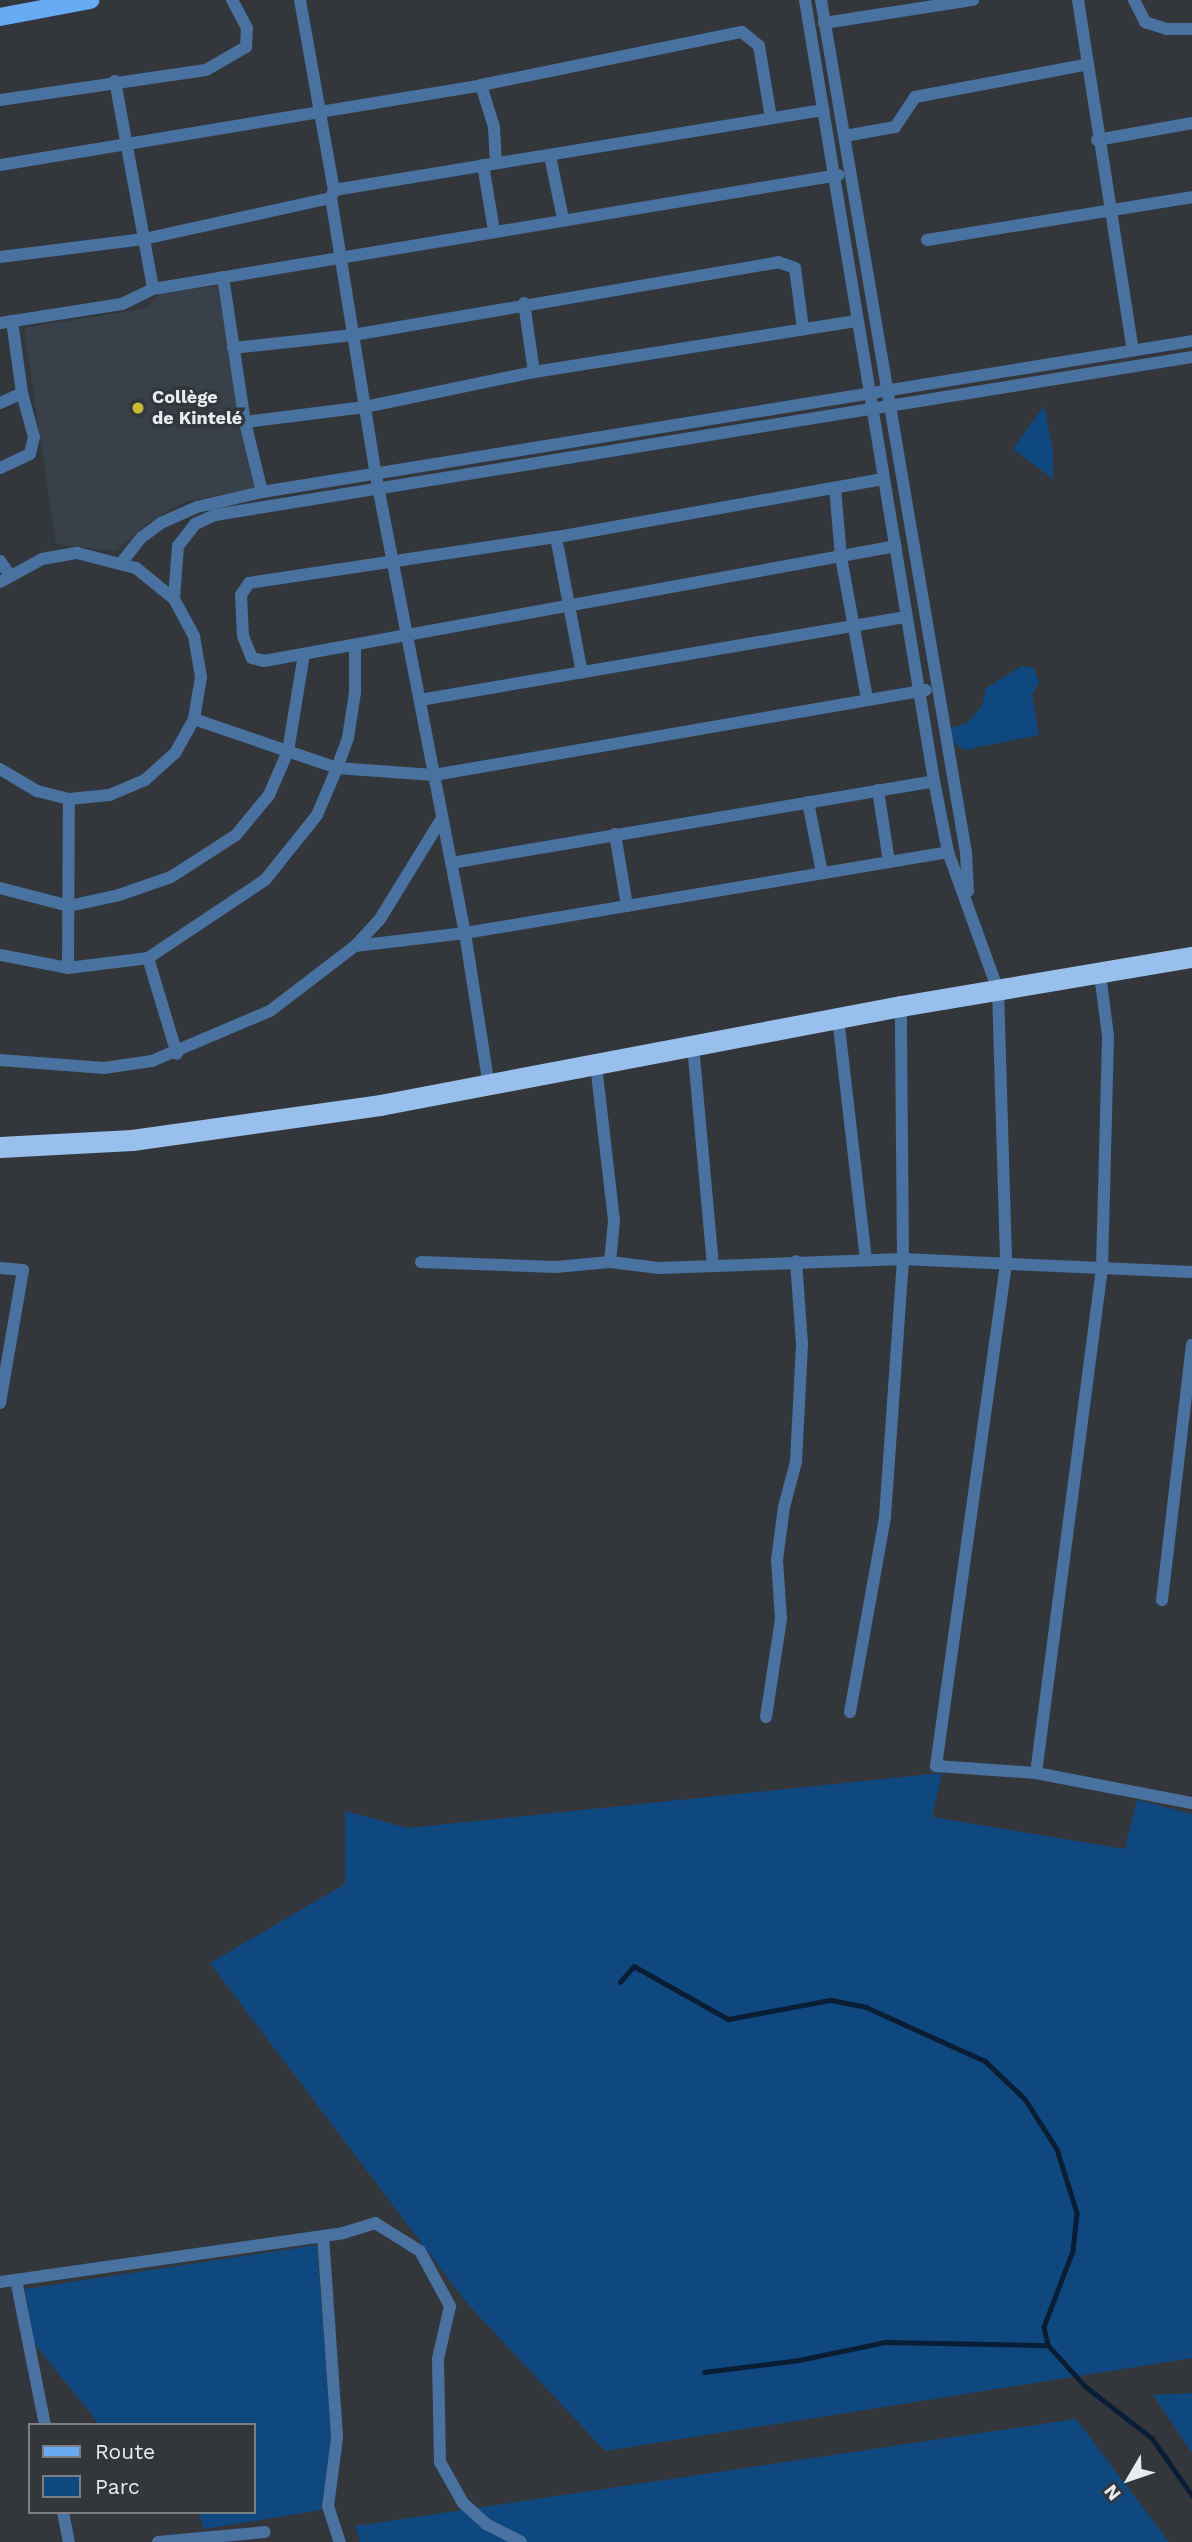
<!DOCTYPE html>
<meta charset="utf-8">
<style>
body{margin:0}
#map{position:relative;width:1192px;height:2542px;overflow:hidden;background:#33373c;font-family:"Work Sans",sans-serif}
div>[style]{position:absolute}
.built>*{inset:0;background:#38404a}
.green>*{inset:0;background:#0f487f}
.stream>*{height:4.5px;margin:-2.25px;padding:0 2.25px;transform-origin:2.25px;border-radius:2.25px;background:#091e35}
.street>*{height:12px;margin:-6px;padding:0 6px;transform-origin:6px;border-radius:6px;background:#4972a0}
.primary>*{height:18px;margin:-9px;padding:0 9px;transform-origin:9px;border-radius:9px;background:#67abf5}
.highway>*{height:21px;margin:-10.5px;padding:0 10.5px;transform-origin:10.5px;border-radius:10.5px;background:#99c0ec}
.dots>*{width:19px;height:19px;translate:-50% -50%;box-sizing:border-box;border:4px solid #33373c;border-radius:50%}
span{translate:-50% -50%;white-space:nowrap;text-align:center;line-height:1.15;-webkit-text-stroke:7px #33373c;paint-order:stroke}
.poi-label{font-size:18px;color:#e9ecef;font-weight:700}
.left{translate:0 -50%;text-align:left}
.legend{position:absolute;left:28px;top:2423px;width:228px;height:91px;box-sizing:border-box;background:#33373c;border:2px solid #7c7f84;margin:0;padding:9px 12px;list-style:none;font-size:21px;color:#e9ecef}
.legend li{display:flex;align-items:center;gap:14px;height:35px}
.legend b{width:35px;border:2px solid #7c7f84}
.north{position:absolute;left:1094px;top:2444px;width:70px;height:70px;-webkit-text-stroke:5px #33373c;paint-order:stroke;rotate:231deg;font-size:19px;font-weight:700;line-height:28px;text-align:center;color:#e9ecef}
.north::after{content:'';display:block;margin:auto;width:24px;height:32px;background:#e9ecef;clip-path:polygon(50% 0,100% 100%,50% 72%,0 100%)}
</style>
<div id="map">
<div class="built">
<i style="clip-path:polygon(217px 286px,255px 488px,184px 502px,147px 524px,116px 551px,56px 544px,24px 328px,148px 308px,160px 294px)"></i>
</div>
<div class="green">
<i style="clip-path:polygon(1044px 406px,1053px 451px,1053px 479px,1013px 449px)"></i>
<i style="clip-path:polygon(1022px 666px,1034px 668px,1039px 683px,1032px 694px,1039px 735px,964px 750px,948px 738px,951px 728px,967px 723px,982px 706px,986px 688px)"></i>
<i style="clip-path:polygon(942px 1773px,932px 1817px,1125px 1849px,1137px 1800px,1192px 1814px,1192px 2358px,605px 2451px,466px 2302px,210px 1963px,345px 1884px,345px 1811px,408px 1828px)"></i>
<i style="clip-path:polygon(317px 2245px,331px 2438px,321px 2510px,204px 2529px,199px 2512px,254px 2512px,254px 2425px,100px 2425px,34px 2343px,25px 2289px)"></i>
<i style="clip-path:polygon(1192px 2393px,1192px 2453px,1153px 2395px)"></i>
<i style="clip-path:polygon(1076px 2419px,1169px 2542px,360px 2542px,355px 2526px)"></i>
</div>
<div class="stream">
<i style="left:620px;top:1982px;width:21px;rotate:-49deg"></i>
<i style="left:634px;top:1966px;width:108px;rotate:29.4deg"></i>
<i style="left:728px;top:2019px;width:105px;rotate:-10.5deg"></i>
<i style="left:831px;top:2000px;width:36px;rotate:11deg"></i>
<i style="left:866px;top:2007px;width:131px;rotate:24.4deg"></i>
<i style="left:985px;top:2061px;width:55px;rotate:43.5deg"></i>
<i style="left:1025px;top:2099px;width:59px;rotate:57.4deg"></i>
<i style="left:1057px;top:2149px;width:67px;rotate:72.6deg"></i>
<i style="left:1077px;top:2213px;width:38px;rotate:96deg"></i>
<i style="left:1073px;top:2251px;width:81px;rotate:110.9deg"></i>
<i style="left:1044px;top:2327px;width:18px;rotate:77deg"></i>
<i style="left:1048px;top:2345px;width:55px;rotate:47.9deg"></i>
<i style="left:1085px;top:2386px;width:85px;rotate:37.8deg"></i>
<i style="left:1152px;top:2438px;width:70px;rotate:54.9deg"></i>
<i style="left:704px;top:2372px;width:96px;rotate:-7.2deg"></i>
<i style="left:799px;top:2360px;width:88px;rotate:-11.8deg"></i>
<i style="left:885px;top:2342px;width:163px;rotate:1.1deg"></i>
</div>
<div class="street">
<i style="left:300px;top:0;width:193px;rotate:79.9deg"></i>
<i style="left:334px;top:190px;width:9px;rotate:111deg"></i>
<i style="left:331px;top:198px;width:282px;rotate:80.8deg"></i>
<i style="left:376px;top:476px;width:466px;rotate:79deg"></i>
<i style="left:465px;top:933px;width:155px;rotate:81.1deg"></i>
<i style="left:805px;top:0;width:792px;rotate:80.62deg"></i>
<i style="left:934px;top:781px;width:72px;rotate:78.8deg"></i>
<i style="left:948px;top:852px;width:147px;rotate:70.1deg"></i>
<i style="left:998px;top:990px;width:274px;rotate:88.3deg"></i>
<i style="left:1006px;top:1264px;width:507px;rotate:97.94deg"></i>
<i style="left:936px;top:1766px;width:100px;rotate:4deg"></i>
<i style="left:1036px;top:1773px;width:159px;rotate:10.9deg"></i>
<i style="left:821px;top:0;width:865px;rotate:80.35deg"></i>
<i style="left:966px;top:853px;width:38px;rotate:87deg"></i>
<i style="left:1078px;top:0;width:354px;rotate:81.1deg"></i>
<i style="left:1134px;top:0;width:25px;rotate:63deg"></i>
<i style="left:1145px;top:22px;width:23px;rotate:18deg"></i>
<i style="left:1167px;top:29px;width:25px"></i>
<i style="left:824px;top:23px;width:151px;rotate:-8.8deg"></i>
<i style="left:115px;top:81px;width:211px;rotate:79.6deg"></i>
<i style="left:481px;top:85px;width:44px;rotate:72.8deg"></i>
<i style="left:494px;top:127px;width:35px;rotate:87deg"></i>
<i style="left:0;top:100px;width:208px;rotate:-8.3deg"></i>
<i style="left:206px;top:70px;width:46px;rotate:-29.9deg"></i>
<i style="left:246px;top:47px;width:19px;rotate:-87deg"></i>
<i style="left:247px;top:28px;width:32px;rotate:-118deg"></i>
<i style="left:845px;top:136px;width:51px;rotate:-10.2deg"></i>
<i style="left:895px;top:127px;width:36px;rotate:-56deg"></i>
<i style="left:915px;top:97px;width:173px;rotate:-10.7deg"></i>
<i style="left:1097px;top:140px;width:97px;rotate:-10.1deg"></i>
<i style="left:550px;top:156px;width:64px;rotate:78.3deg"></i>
<i style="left:0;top:165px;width:488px;rotate:-9.4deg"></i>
<i style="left:481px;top:85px;width:266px;rotate:-11.5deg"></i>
<i style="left:742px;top:32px;width:22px;rotate:39deg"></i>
<i style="left:759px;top:46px;width:73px;rotate:80.5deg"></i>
<i style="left:483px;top:165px;width:67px;rotate:80.5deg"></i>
<i style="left:334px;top:190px;width:496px;rotate:-9.3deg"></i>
<i style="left:927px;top:240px;width:268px;rotate:-9.2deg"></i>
<i style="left:0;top:257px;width:145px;rotate:-7.1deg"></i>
<i style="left:144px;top:239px;width:191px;rotate:-12.4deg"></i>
<i style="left:223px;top:277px;width:147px;rotate:81.4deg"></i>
<i style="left:245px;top:422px;width:72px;rotate:76.3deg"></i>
<i style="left:524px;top:303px;width:70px;rotate:81.8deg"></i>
<i style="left:0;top:323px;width:123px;rotate:-8.9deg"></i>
<i style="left:122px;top:304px;width:34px;rotate:-26deg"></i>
<i style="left:153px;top:289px;width:695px;rotate:-9.44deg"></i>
<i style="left:233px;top:348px;width:121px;rotate:-6.2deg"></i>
<i style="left:353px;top:335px;width:431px;rotate:-9.7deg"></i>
<i style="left:778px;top:262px;width:18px;rotate:19deg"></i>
<i style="left:795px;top:268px;width:62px;rotate:82.5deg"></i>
<i style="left:0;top:403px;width:24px;rotate:-24deg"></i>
<i style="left:245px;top:422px;width:121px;rotate:-7.1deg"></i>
<i style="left:365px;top:407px;width:173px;rotate:-11.7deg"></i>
<i style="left:534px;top:372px;width:326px;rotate:-9deg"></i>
<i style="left:0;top:468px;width:33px;rotate:-25deg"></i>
<i style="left:30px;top:454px;width:17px;rotate:-77deg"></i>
<i style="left:34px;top:437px;width:46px;rotate:-105.3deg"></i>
<i style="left:22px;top:393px;width:73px;rotate:-97.9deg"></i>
<i style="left:883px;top:479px;width:332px;rotate:169.9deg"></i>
<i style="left:556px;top:537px;width:310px;rotate:171.5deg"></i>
<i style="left:249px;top:583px;width:14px;rotate:124deg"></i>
<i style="left:241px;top:595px;width:41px;rotate:87.2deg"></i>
<i style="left:243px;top:636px;width:24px;rotate:68deg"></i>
<i style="left:252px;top:658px;width:12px;rotate:14deg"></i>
<i style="left:264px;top:661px;width:642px;rotate:-10.31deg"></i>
<i style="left:835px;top:488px;width:69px;rotate:85deg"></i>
<i style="left:841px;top:557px;width:143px;rotate:79.6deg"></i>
<i style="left:556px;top:537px;width:138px;rotate:79.2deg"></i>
<i style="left:0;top:561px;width:16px;rotate:55deg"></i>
<i style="left:122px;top:562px;width:31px;rotate:-52deg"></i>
<i style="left:141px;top:538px;width:25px;rotate:-37deg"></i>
<i style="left:161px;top:523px;width:39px;rotate:-24deg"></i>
<i style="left:197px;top:507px;width:67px;rotate:-13deg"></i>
<i style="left:262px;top:492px;width:942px;rotate:-9.22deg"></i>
<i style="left:0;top:582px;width:48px;rotate:-28.7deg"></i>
<i style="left:42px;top:559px;width:36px;rotate:-10deg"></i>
<i style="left:77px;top:553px;width:61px;rotate:14.3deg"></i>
<i style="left:136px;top:568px;width:49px;rotate:39.2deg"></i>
<i style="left:174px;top:599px;width:42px;rotate:61.6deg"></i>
<i style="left:194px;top:636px;width:42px;rotate:80.3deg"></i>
<i style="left:201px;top:677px;width:43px;rotate:99.5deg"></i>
<i style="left:194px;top:719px;width:39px;rotate:119deg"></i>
<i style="left:175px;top:753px;width:40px;rotate:138deg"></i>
<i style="left:145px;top:780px;width:39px;rotate:157deg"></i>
<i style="left:109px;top:795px;width:40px;rotate:174.3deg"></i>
<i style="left:69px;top:799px;width:33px;rotate:-166deg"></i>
<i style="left:37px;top:791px;width:43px;rotate:-149.3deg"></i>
<i style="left:174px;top:599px;width:53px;rotate:-85.7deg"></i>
<i style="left:178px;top:546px;width:28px;rotate:-52deg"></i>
<i style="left:195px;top:524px;width:22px;rotate:-24deg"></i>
<i style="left:215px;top:515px;width:990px;rotate:-9.19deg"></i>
<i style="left:420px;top:700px;width:493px;rotate:-9.7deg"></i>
<i style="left:194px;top:719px;width:151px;rotate:18.9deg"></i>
<i style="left:337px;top:768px;width:97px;rotate:4.1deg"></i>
<i style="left:434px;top:775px;width:499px;rotate:-9.8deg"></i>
<i style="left:878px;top:790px;width:73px;rotate:81.3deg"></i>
<i style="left:808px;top:802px;width:72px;rotate:78.8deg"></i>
<i style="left:615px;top:834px;width:73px;rotate:80.5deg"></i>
<i style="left:451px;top:863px;width:490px;rotate:-9.6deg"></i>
<i style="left:0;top:888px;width:71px;rotate:14.6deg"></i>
<i style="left:69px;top:906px;width:51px;rotate:-12.4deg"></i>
<i style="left:119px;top:895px;width:55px;rotate:-19.1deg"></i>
<i style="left:171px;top:877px;width:77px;rotate:-32.9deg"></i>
<i style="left:236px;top:835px;width:52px;rotate:-50.5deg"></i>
<i style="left:269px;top:795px;width:48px;rotate:-66.6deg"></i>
<i style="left:288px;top:751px;width:98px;rotate:-80.6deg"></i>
<i style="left:355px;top:946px;width:111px;rotate:-6.7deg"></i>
<i style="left:465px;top:933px;width:490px;rotate:-9.5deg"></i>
<i style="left:0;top:955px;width:69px;rotate:10.8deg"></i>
<i style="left:68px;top:968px;width:81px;rotate:-7.1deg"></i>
<i style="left:148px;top:958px;width:141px;rotate:-33.7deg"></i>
<i style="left:265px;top:880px;width:83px;rotate:-51.3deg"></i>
<i style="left:317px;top:815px;width:51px;rotate:-66.9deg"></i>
<i style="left:337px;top:768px;width:32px;rotate:-70deg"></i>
<i style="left:348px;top:738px;width:47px;rotate:-81.3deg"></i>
<i style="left:355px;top:692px;width:47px;rotate:-90deg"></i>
<i style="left:148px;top:958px;width:100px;rotate:73.2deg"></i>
<i style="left:68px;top:968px;width:169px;rotate:-89.7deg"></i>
<i style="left:838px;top:1018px;width:243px;rotate:83.4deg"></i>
<i style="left:693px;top:1046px;width:220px;rotate:84.8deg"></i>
<i style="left:0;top:1060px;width:104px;rotate:4.4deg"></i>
<i style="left:104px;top:1068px;width:49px;rotate:-8.3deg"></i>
<i style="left:152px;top:1061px;width:128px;rotate:-23deg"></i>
<i style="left:270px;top:1011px;width:107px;rotate:-37.4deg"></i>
<i style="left:355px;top:946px;width:37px;rotate:-47deg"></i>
<i style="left:380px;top:919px;width:116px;rotate:-58.4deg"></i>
<i style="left:596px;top:1065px;width:157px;rotate:83.4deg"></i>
<i style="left:614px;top:1221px;width:41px;rotate:95.6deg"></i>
<i style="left:421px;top:1262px;width:135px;rotate:2.1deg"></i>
<i style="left:556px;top:1267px;width:54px;rotate:-5.3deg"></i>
<i style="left:610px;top:1262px;width:49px;rotate:7deg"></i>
<i style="left:659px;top:1268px;width:244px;rotate:-2.1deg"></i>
<i style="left:903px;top:1259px;width:289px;rotate:2.6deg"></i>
<i style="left:0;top:1268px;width:23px;rotate:5deg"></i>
<i style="left:23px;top:1270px;width:135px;rotate:99.8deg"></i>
<i style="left:1162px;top:1600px;width:257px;rotate:-83.3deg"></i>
<i style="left:850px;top:1712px;width:198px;rotate:-79.8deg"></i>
<i style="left:885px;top:1517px;width:259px;rotate:-86deg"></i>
<i style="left:903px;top:1259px;width:253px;rotate:-90.5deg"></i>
<i style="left:766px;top:1717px;width:99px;rotate:-81.3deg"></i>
<i style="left:781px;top:1619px;width:59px;rotate:-93.9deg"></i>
<i style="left:777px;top:1560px;width:53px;rotate:-82.5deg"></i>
<i style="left:784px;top:1507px;width:47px;rotate:-75.1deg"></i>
<i style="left:796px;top:1462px;width:118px;rotate:-87.1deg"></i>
<i style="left:802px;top:1344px;width:83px;rotate:-94.1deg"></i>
<i style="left:1036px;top:1773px;width:509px;rotate:-82.55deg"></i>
<i style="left:1102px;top:1268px;width:232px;rotate:-88.5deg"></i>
<i style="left:1108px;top:1036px;width:63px;rotate:-97.4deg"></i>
<i style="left:323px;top:2236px;width:202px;rotate:86deg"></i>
<i style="left:337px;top:2438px;width:69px;rotate:97.5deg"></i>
<i style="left:328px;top:2506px;width:38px;rotate:72deg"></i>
<i style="left:16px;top:2280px;width:148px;rotate:78.7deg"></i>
<i style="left:0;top:2282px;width:346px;rotate:-8.1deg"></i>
<i style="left:343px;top:2233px;width:34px;rotate:-17deg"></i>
<i style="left:375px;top:2223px;width:53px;rotate:31.9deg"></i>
<i style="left:420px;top:2251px;width:63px;rotate:61.4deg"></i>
<i style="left:450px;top:2306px;width:54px;rotate:102.8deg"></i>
<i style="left:438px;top:2359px;width:103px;rotate:88.9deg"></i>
<i style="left:440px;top:2462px;width:47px;rotate:60.7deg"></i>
<i style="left:463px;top:2503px;width:31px;rotate:42deg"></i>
<i style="left:486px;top:2524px;width:39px;rotate:27deg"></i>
<i style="left:63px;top:2512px;width:31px;rotate:79deg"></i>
<i style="left:158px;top:2542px;width:107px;rotate:-5.3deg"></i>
</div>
<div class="primary">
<i style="left:0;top:17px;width:92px;rotate:-10.7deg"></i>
</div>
<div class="highway">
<i style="left:0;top:1147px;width:132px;rotate:-3deg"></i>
<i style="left:132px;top:1140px;width:250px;rotate:-8deg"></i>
<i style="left:380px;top:1105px;width:530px;rotate:-10.76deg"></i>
<i style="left:901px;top:1006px;width:295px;rotate:-9.6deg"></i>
</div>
<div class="dots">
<i style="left:138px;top:408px;background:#caba39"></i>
</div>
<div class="poi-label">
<span class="left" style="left:152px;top:408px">Collège<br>de Kintelé</span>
</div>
<ul class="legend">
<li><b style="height:9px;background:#67abf5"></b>Route</li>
<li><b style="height:19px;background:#0f487f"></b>Parc</li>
</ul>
<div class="north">N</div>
</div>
